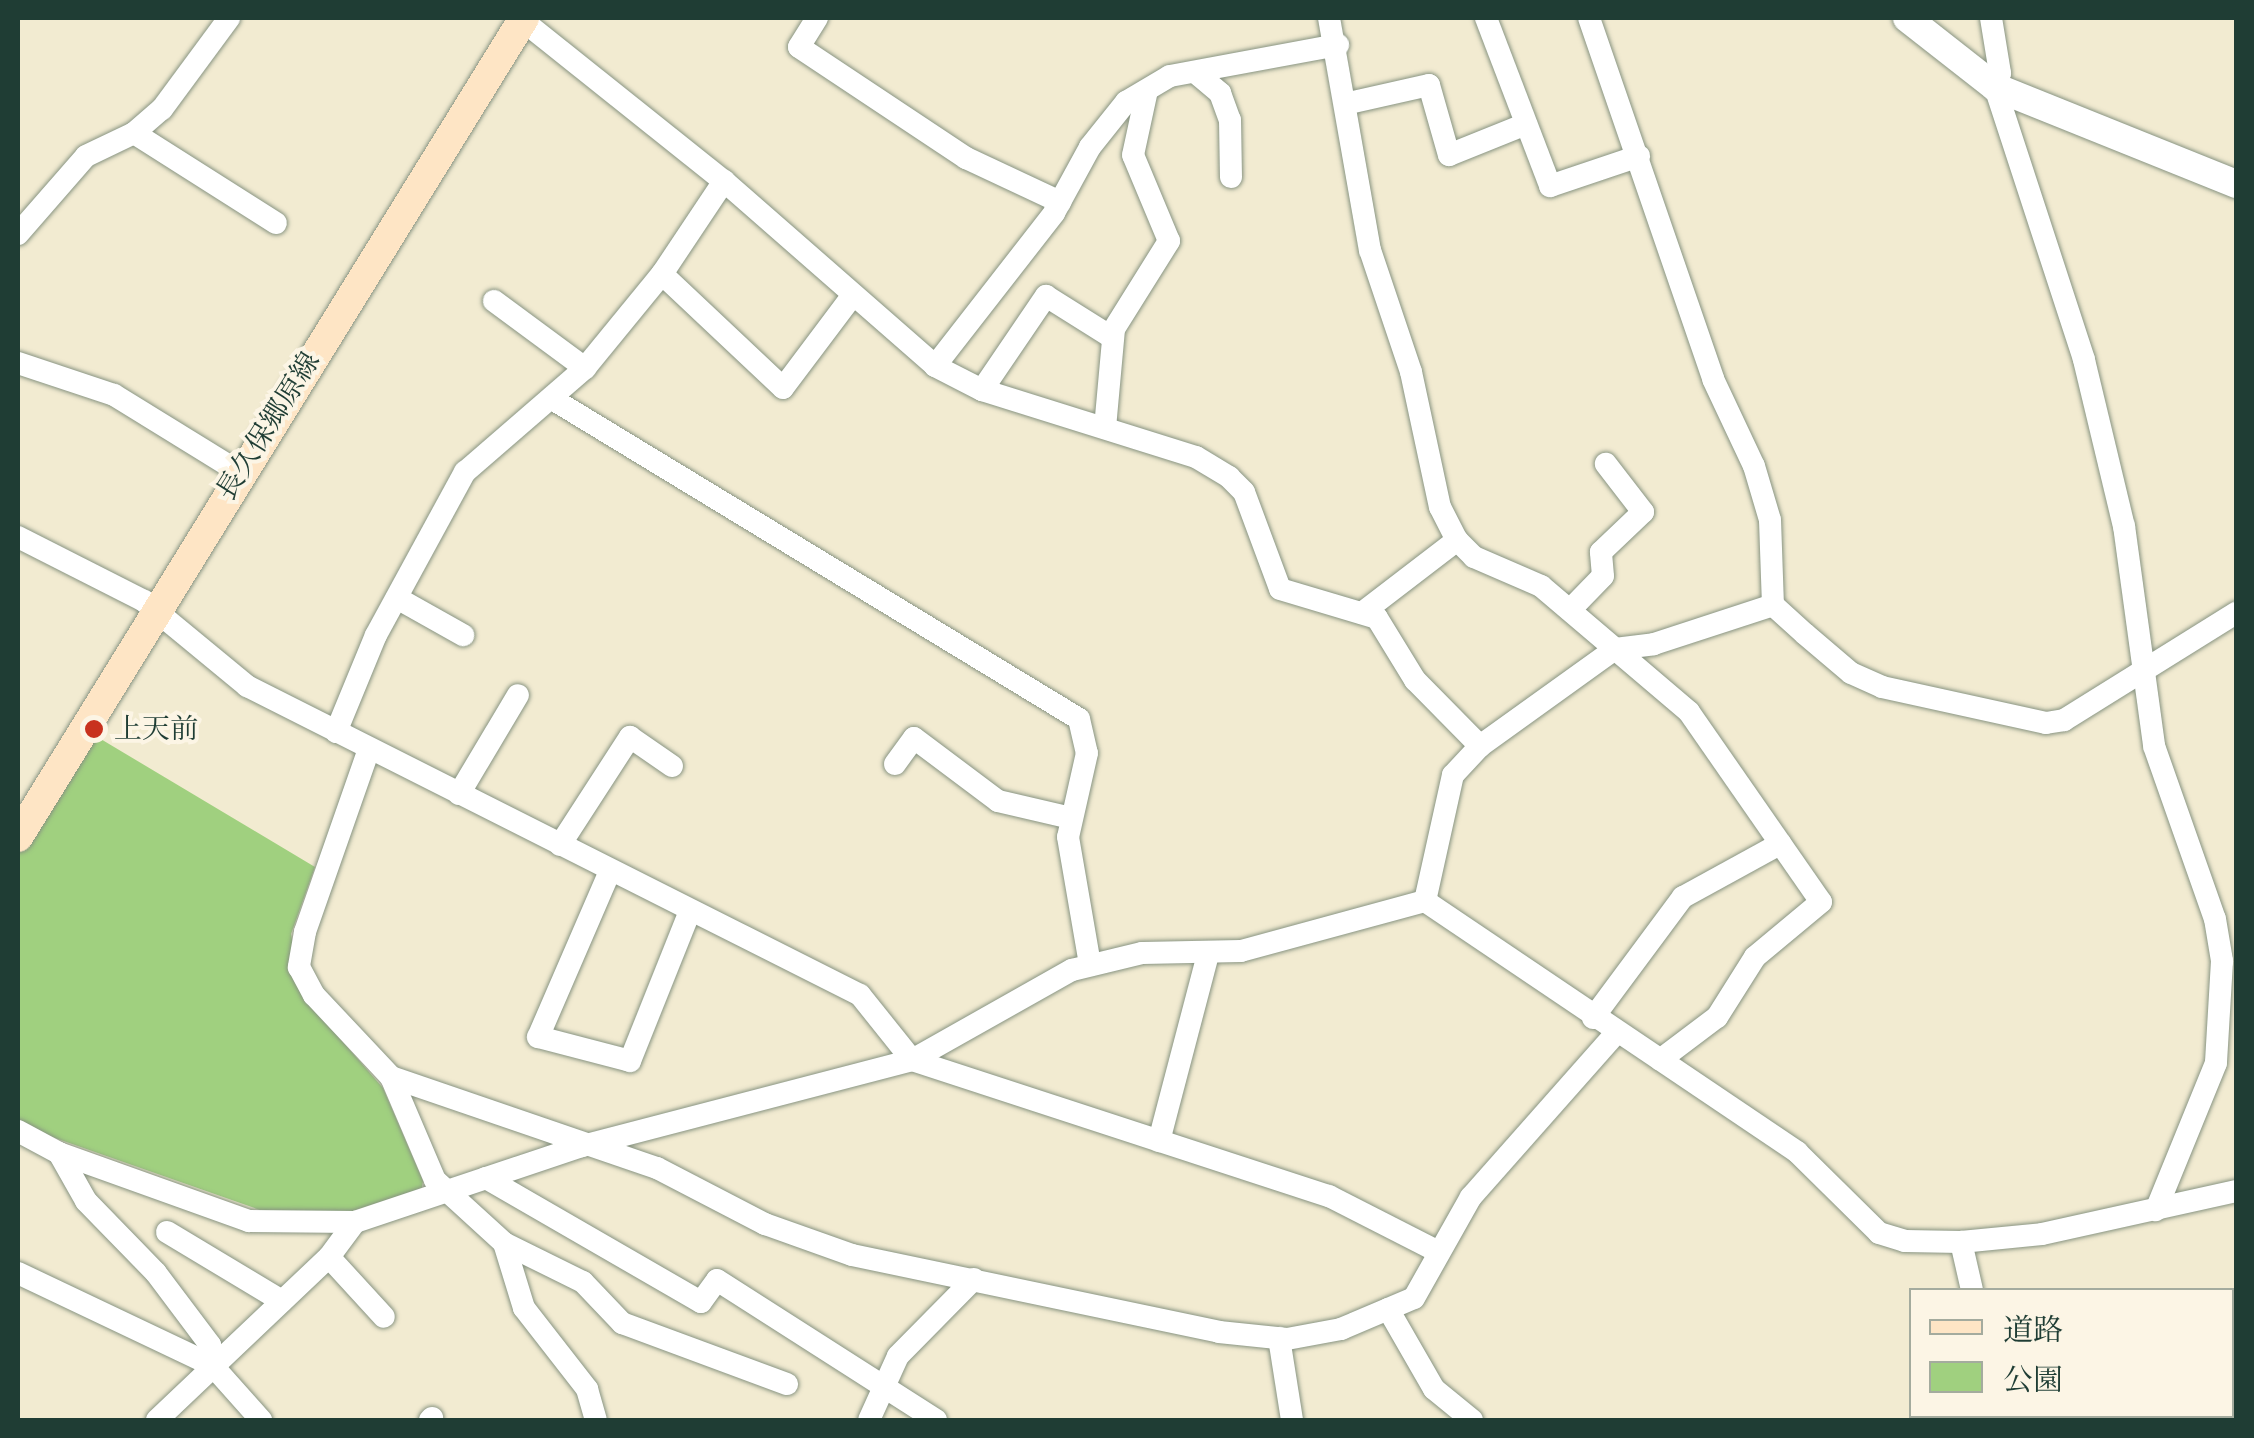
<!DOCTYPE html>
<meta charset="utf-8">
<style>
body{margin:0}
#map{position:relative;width:2254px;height:1438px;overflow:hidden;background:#f2ebd1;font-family:"IM FELL French Canon","Noto Serif JP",serif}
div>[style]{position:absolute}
.green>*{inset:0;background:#a0d07f}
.roads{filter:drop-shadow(0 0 2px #889482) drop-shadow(0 0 2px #889482)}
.minor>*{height:22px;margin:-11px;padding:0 11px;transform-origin:11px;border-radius:11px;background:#fff}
.tertiary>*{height:28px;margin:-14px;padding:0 14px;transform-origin:14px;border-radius:14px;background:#fff}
.secondary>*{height:30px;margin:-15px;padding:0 15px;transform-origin:15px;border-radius:15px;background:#fee5c5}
.dots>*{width:28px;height:28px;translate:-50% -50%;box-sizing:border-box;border:5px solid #fcf5e5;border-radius:50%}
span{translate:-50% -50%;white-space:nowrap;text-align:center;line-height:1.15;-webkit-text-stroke:8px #fcf5e5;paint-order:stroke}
.street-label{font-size:28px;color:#1f3d34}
.poi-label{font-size:28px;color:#1f3d34}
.left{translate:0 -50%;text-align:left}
.frame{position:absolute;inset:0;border:20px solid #1f3d34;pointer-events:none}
.legend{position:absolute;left:1909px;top:1288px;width:325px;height:130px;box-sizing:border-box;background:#fcf5e5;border:2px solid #a4ab9e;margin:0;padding:12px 18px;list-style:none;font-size:30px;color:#1f3d34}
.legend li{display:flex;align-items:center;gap:20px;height:50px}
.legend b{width:50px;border:2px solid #a4ab9e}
</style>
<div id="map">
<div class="green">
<i style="clip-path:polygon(89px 732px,315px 867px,291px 934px,302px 995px,383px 1088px,423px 1181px,421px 1192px,353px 1212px,277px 1216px,18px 1125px,18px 850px)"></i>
</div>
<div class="roads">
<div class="minor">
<i style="left:817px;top:18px;width:34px;rotate:122deg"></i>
<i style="left:799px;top:47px;width:201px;rotate:33.6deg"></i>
<i style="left:966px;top:158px;width:104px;rotate:25.1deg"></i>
<i style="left:1329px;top:18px;width:236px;rotate:80deg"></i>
<i style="left:1370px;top:250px;width:129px;rotate:71.4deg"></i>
<i style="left:1411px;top:372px;width:138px;rotate:77.9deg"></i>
<i style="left:1440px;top:507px;width:37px;rotate:63deg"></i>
<i style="left:1457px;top:540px;width:24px;rotate:45deg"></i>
<i style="left:1474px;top:557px;width:73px;rotate:23.4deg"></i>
<i style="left:1541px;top:586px;width:194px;rotate:40.4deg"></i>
<i style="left:1689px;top:712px;width:231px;rotate:55.2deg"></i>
<i style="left:1821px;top:902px;width:86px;rotate:140.2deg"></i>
<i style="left:1755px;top:957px;width:71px;rotate:122.3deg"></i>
<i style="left:1717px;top:1017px;width:71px;rotate:143deg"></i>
<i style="left:1486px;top:18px;width:180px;rotate:69.1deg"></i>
<i style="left:1550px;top:186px;width:94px;rotate:-18.6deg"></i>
<i style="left:1589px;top:18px;width:382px;rotate:71deg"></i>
<i style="left:1713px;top:379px;width:96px;rotate:64.8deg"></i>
<i style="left:1754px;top:466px;width:56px;rotate:73.5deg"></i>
<i style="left:1770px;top:520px;width:85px;rotate:88deg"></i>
<i style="left:1773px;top:605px;width:43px;rotate:42.2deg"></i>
<i style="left:1805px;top:634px;width:60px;rotate:40.3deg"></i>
<i style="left:1851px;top:673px;width:34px;rotate:24deg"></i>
<i style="left:1882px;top:687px;width:168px;rotate:12.4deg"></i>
<i style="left:2046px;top:723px;width:18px;rotate:-9deg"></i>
<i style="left:2064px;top:720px;width:203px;rotate:-31.9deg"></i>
<i style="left:1991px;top:18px;width:56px;rotate:80.7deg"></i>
<i style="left:2000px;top:73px;width:15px;rotate:110deg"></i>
<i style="left:1995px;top:87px;width:287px;rotate:71.9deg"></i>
<i style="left:2084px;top:360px;width:171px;rotate:76.5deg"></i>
<i style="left:2124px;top:526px;width:222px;rotate:82.2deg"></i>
<i style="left:2154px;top:746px;width:183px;rotate:70.6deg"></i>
<i style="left:2215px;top:919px;width:43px;rotate:80.5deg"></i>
<i style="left:2222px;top:961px;width:102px;rotate:93.4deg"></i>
<i style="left:2216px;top:1063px;width:159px;rotate:112.2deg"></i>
<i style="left:522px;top:20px;width:258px;rotate:38.6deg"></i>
<i style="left:724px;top:181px;width:281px;rotate:41.2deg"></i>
<i style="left:935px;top:366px;width:53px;rotate:27.1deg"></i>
<i style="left:982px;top:390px;width:224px;rotate:17.4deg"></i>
<i style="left:1196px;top:457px;width:39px;rotate:31deg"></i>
<i style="left:1229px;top:477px;width:21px;rotate:45deg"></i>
<i style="left:1244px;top:492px;width:103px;rotate:69.6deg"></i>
<i style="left:1280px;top:589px;width:101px;rotate:16.6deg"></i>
<i style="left:1377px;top:618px;width:73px;rotate:58.5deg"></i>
<i style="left:1415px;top:680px;width:93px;rotate:45.4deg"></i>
<i style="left:1195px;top:72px;width:33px;rotate:40deg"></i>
<i style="left:1220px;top:93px;width:29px;rotate:70deg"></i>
<i style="left:1230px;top:120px;width:57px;rotate:89deg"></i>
<i style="left:1349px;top:103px;width:82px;rotate:-12.7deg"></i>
<i style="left:1429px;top:85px;width:73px;rotate:74.1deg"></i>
<i style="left:1449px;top:155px;width:83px;rotate:-21.9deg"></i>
<i style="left:134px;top:133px;width:168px;rotate:32.4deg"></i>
<i style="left:18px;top:234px;width:103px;rotate:-48.9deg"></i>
<i style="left:86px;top:156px;width:53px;rotate:-25.6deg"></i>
<i style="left:134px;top:133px;width:37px;rotate:-41deg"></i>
<i style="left:162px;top:109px;width:113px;rotate:-53.6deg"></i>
<i style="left:662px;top:274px;width:166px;rotate:43.3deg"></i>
<i style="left:783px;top:388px;width:115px;rotate:-53.1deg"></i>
<i style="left:494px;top:301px;width:113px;rotate:36.4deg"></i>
<i style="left:18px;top:363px;width:101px;rotate:18.4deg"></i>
<i style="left:114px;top:395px;width:147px;rotate:31.6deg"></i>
<i style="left:935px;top:366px;width:194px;rotate:-52.1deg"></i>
<i style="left:1054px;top:213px;width:75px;rotate:-61.4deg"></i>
<i style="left:1090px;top:147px;width:58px;rotate:-51.3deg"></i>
<i style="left:1126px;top:102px;width:51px;rotate:-30.6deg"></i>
<i style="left:1170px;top:76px;width:171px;rotate:-10.5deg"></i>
<i style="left:982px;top:390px;width:114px;rotate:-55.8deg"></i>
<i style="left:1046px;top:296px;width:79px;rotate:32.1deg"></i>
<i style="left:554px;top:400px;width:614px;rotate:31.28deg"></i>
<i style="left:1079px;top:719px;width:35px;rotate:77deg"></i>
<i style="left:1087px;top:753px;width:86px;rotate:102.7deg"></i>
<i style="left:1068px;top:837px;width:130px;rotate:80.2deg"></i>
<i style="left:1105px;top:428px;width:99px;rotate:-84.8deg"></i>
<i style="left:1114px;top:329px;width:104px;rotate:-58deg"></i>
<i style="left:1169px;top:241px;width:93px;rotate:-112.7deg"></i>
<i style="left:1133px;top:155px;width:66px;rotate:-77.8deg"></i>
<i style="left:18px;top:537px;width:141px;rotate:26.9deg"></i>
<i style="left:144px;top:601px;width:134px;rotate:39.5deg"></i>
<i style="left:247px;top:686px;width:686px;rotate:26.75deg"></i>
<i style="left:860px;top:995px;width:83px;rotate:51.3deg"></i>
<i style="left:912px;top:1060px;width:439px;rotate:18.1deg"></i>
<i style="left:1329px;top:1196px;width:121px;rotate:27deg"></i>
<i style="left:397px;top:598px;width:76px;rotate:29.3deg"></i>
<i style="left:1570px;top:610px;width:47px;rotate:-45.9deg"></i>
<i style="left:1603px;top:576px;width:24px;rotate:-95deg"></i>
<i style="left:1601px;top:552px;width:58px;rotate:-43.6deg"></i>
<i style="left:1643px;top:512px;width:61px;rotate:-127.6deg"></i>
<i style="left:1362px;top:613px;width:120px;rotate:-37.5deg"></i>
<i style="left:336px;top:732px;width:105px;rotate:-67.6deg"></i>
<i style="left:376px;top:635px;width:186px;rotate:-61.4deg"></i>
<i style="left:465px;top:472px;width:159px;rotate:-40.9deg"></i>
<i style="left:585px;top:368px;width:122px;rotate:-50.7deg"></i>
<i style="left:662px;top:274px;width:112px;rotate:-56.3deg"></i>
<i style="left:369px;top:749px;width:194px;rotate:109.3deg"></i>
<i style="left:305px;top:932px;width:36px;rotate:100deg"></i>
<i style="left:299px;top:967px;width:32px;rotate:62deg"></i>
<i style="left:314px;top:995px;width:112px;rotate:46.8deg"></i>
<i style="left:391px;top:1077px;width:112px;rotate:66.9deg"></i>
<i style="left:435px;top:1180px;width:93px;rotate:42.4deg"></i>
<i style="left:504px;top:1243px;width:68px;rotate:72.9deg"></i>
<i style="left:524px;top:1308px;width:103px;rotate:52.1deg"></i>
<i style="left:587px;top:1389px;width:32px;rotate:74deg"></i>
<i style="left:895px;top:764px;width:32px;rotate:-54deg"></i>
<i style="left:914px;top:738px;width:105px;rotate:36.9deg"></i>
<i style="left:998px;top:801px;width:75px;rotate:13.1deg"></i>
<i style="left:459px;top:794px;width:115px;rotate:-59.2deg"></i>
<i style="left:560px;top:845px;width:129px;rotate:-57.1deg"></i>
<i style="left:630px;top:737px;width:51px;rotate:34.6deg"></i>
<i style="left:610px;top:871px;width:181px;rotate:113.4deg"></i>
<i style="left:538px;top:1037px;width:95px;rotate:14.6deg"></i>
<i style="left:630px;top:1061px;width:162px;rotate:-68.2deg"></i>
<i style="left:1425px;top:901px;width:129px;rotate:-77.5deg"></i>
<i style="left:1453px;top:775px;width:40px;rotate:-47deg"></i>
<i style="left:1480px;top:746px;width:166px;rotate:-35.7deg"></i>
<i style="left:1615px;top:649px;width:39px;rotate:-7deg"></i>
<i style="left:1654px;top:644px;width:125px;rotate:-18.1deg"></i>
<i style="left:1593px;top:1018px;width:151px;rotate:-53.4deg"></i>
<i style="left:1683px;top:897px;width:111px;rotate:-28.7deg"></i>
<i style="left:391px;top:1077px;width:281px;rotate:18.9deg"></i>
<i style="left:657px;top:1168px;width:122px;rotate:27.4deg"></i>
<i style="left:765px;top:1224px;width:92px;rotate:19.6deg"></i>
<i style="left:852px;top:1255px;width:375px;rotate:11.8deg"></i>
<i style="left:1219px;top:1332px;width:68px;rotate:5.9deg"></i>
<i style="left:1287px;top:1339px;width:55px;rotate:-10.5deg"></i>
<i style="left:1341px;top:1329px;width:79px;rotate:-23deg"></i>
<i style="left:1414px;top:1298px;width:116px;rotate:-60.6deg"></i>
<i style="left:1471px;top:1197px;width:220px;rotate:-48.5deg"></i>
<i style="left:18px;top:1131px;width:47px;rotate:28.2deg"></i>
<i style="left:59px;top:1153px;width:202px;rotate:19.7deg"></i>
<i style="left:249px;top:1221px;width:106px;rotate:0.5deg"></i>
<i style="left:355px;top:1222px;width:239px;rotate:-18.5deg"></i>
<i style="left:582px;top:1146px;width:341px;rotate:-14.6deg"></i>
<i style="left:912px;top:1060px;width:184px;rotate:-29.4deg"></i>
<i style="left:1072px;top:970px;width:72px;rotate:-13.7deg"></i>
<i style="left:1142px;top:953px;width:99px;rotate:-1.2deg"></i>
<i style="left:1241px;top:951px;width:191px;rotate:-15.2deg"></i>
<i style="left:1425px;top:901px;width:449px;rotate:34deg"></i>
<i style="left:1797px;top:1152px;width:115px;rotate:44.6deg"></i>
<i style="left:1879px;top:1233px;width:27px;rotate:17deg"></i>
<i style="left:1905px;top:1241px;width:56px;rotate:1deg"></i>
<i style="left:1961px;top:1242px;width:81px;rotate:-5.6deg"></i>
<i style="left:2042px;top:1234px;width:199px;rotate:-12.5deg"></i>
<i style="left:1159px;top:1141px;width:193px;rotate:-75.3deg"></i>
<i style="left:59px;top:1153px;width:55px;rotate:60.6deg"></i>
<i style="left:86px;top:1201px;width:100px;rotate:45.8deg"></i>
<i style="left:156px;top:1273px;width:90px;rotate:53.1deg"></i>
<i style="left:210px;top:1345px;width:20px;rotate:84deg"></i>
<i style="left:486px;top:1178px;width:248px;rotate:30deg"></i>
<i style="left:701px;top:1302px;width:27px;rotate:-54deg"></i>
<i style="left:717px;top:1280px;width:260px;rotate:32.6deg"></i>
<i style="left:167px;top:1232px;width:134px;rotate:31deg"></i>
<i style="left:1961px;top:1242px;width:49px;rotate:77.1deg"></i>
<i style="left:504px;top:1243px;width:88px;rotate:26.3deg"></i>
<i style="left:583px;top:1282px;width:57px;rotate:46.4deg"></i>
<i style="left:622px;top:1323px;width:176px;rotate:20.3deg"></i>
<i style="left:329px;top:1257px;width:81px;rotate:47.5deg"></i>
<i style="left:18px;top:1273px;width:215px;rotate:25.4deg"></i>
<i style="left:212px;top:1365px;width:74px;rotate:48.3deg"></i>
<i style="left:1388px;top:1309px;width:92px;rotate:60.1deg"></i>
<i style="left:1434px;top:1389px;width:49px;rotate:39.2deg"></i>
<i style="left:1279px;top:1338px;width:83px;rotate:81deg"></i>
<i style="left:2024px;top:1416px;width:8px;rotate:30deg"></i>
<i style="left:157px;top:1420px;width:237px;rotate:-43.5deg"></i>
<i style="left:329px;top:1257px;width:44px;rotate:-53.4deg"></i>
<i style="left:430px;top:1420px;width:3px;rotate:-45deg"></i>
<i style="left:869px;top:1420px;width:70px;rotate:-65.6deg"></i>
<i style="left:898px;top:1356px;width:108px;rotate:-45.4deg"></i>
</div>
<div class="tertiary">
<i style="left:1907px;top:18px;width:112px;rotate:38.1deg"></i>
<i style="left:1995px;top:87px;width:260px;rotate:21.9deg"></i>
</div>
<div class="secondary">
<i style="left:18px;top:837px;width:963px;rotate:-58.29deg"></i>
</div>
</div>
<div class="dots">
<i style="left:94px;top:729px;background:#c8321e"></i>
</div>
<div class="street-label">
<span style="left:268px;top:426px;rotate:-58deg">長久保郷原線</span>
</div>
<div class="poi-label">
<span class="left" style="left:114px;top:729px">上天前</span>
</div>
<div class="frame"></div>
<ul class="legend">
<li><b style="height:12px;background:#fee5c5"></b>道路</li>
<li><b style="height:28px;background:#a0d07f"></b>公園</li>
</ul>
</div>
